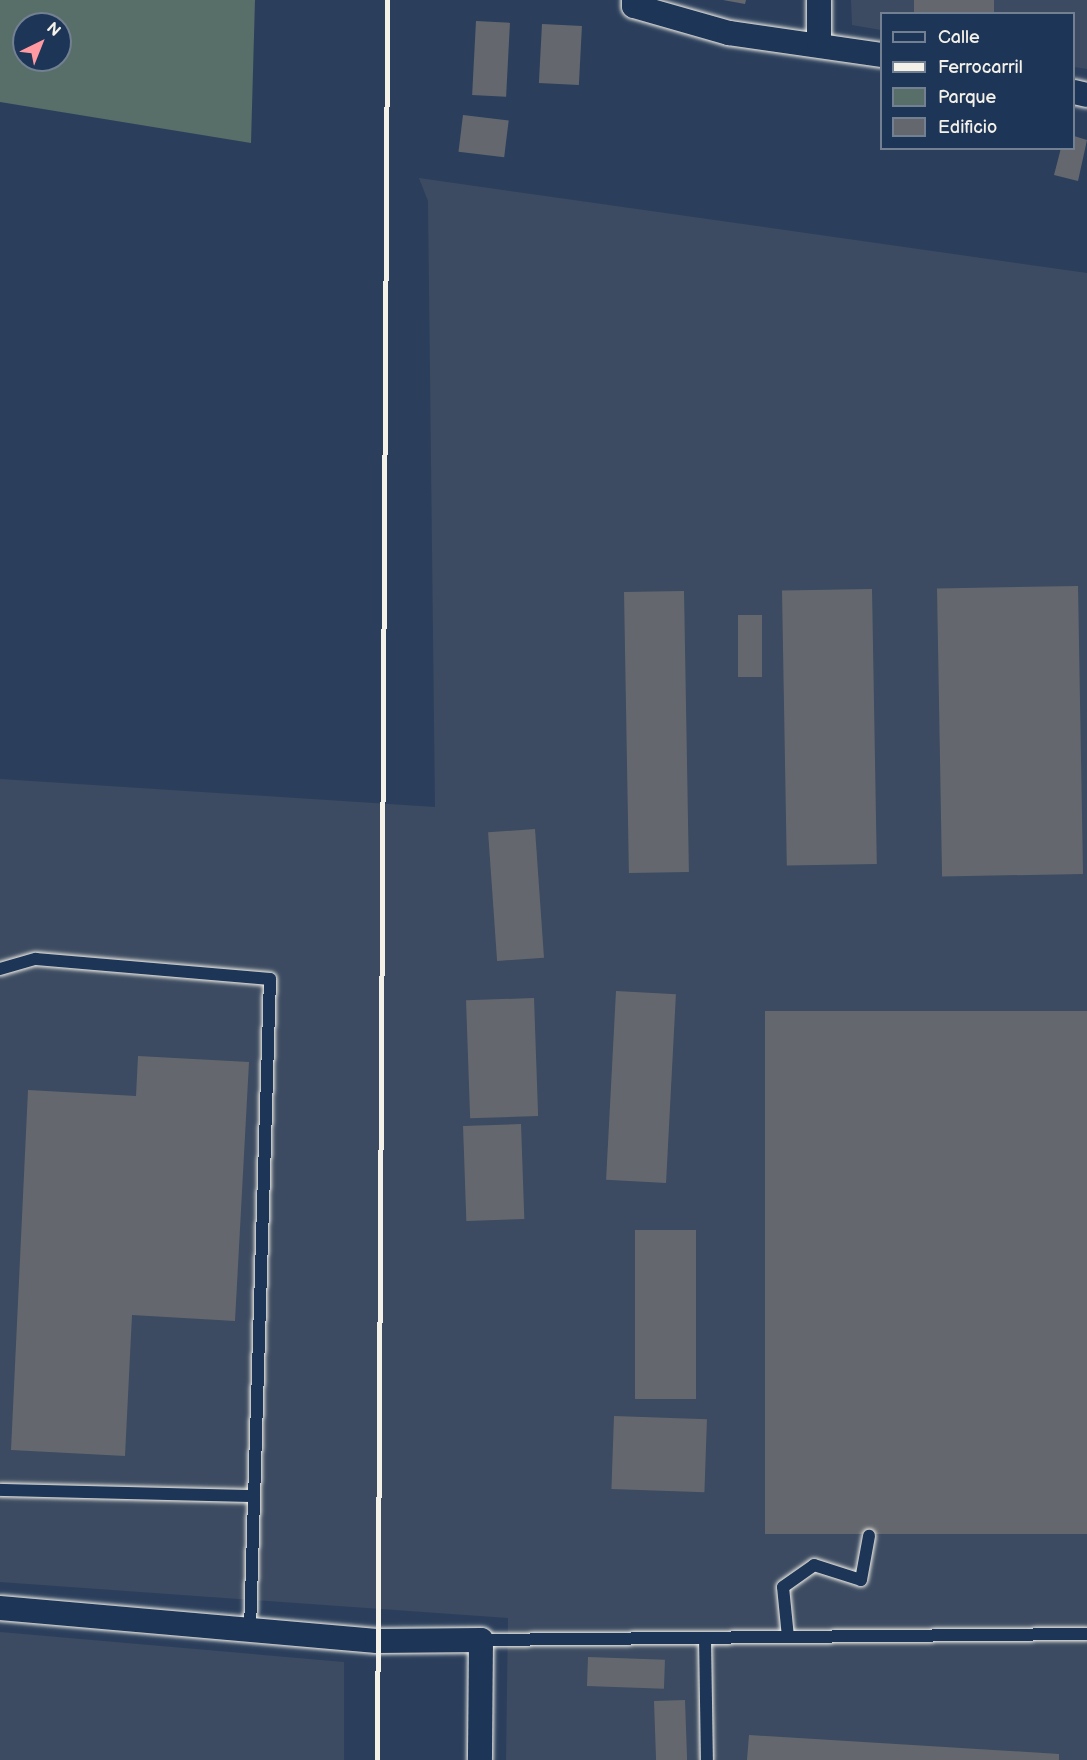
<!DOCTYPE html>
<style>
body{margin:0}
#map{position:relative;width:1087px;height:1760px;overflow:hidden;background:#2b3f5c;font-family:"Balsamiq Sans",sans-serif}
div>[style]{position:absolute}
.built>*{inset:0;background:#3c4b61}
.green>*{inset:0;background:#576e69}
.building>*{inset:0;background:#64686e;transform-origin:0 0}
.roads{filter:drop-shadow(0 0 2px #f4f1e8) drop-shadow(0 0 2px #f4f1e8)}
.lane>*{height:12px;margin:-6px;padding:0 6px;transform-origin:6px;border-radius:6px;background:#1d3557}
.street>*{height:24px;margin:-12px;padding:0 12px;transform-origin:12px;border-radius:12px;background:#1d3557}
.rail>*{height:4.5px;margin:-2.25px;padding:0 2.25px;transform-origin:2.25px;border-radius:2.25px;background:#f4f1e8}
span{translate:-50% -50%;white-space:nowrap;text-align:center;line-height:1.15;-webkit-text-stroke:4.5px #1d3557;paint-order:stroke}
.legend{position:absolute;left:880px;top:12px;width:195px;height:138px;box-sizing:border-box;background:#1d3557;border:2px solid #738091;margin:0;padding:8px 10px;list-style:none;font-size:18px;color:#f4f1e8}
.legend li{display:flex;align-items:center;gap:12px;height:30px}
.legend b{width:30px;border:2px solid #738091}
.north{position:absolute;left:12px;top:12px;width:60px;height:60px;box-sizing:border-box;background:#1d3557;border:2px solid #738091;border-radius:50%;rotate:43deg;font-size:16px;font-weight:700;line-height:24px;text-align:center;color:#f4f1e8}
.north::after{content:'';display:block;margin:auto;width:21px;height:27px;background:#ff9aa2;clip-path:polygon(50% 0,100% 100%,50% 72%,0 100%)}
</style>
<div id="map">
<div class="built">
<i style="clip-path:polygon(851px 0,1087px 0,1087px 69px,1074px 67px,1074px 14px,882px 14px,881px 30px,852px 25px)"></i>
<i style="clip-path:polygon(419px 178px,1087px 273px,1087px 1760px,506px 1760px,508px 1618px,0 1582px,0 779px,435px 807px,428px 201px)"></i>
<i style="clip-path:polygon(0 1632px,344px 1662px,344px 1760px,0 1760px)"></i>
</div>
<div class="green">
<i style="clip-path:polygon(evenodd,0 0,255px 0,251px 143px,0 102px,0 0,24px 24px,60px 24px,60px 60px,24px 60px,24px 24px)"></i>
</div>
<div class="building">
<i style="clip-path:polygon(723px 0,746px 0,745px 4px)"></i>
<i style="left:914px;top:0;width:80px;height:14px"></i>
<i style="left:476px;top:21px;width:34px;height:74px;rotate:3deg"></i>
<i style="left:542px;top:24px;width:40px;height:59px;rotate:3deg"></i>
<i style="left:463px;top:115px;width:46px;height:37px;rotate:7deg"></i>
<i style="clip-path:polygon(1074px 136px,1087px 140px,1078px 181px,1054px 175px,1061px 148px,1074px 148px)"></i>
<i style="left:1078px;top:586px;width:288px;height:141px;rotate:89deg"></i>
<i style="left:872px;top:589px;width:275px;height:90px;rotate:89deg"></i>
<i style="left:684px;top:591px;width:281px;height:60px;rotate:89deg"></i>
<i style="left:738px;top:615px;width:24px;height:62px"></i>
<i style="left:535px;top:829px;width:129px;height:47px;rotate:86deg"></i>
<i style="left:616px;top:991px;width:60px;height:189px;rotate:3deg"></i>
<i style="left:534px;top:998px;width:118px;height:68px;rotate:88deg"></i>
<i style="left:1087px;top:1011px;width:523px;height:322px;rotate:90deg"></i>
<i style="clip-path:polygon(138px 1056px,249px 1062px,235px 1321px,132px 1315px,125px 1456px,11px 1450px,28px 1090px,136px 1096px)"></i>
<i style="left:521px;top:1124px;width:95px;height:58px;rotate:88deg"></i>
<i style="left:635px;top:1230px;width:61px;height:169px"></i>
<i style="left:614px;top:1416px;width:93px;height:73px;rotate:2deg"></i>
<i style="left:588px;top:1657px;width:77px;height:29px;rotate:2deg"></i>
<i style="left:685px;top:1700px;width:60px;height:31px;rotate:88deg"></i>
<i style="clip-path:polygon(749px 1735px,1059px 1754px,1059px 1760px,747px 1760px)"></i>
</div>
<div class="roads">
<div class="lane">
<i style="left:0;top:969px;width:37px;rotate:-16deg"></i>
<i style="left:36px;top:959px;width:235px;rotate:4.9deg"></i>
<i style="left:270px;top:979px;width:651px;rotate:91.76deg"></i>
<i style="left:0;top:1490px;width:254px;rotate:1.4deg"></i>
<i style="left:788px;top:1637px;width:50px;rotate:-95.7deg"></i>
<i style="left:783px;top:1587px;width:38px;rotate:-35deg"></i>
<i style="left:814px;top:1565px;width:49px;rotate:17.7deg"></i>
<i style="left:861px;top:1580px;width:45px;rotate:-79.7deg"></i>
<i style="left:705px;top:1638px;width:122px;rotate:89.1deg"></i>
<i style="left:481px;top:1640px;width:606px;rotate:-0.57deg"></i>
</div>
<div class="street">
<i style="left:634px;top:0;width:6px;rotate:90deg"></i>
<i style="left:634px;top:6px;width:99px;rotate:15.9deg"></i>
<i style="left:729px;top:33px;width:155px;rotate:8.2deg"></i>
<i style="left:819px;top:0;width:43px;rotate:90deg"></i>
<i style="left:1074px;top:92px;width:13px;rotate:13deg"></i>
<i style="left:0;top:1608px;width:378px;rotate:5deg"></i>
<i style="left:377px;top:1641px;width:104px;rotate:-0.6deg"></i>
<i style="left:481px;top:1640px;width:120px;rotate:90.5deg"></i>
</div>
</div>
<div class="rail">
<i style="left:377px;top:1760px;width:1760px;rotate:-89.67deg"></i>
</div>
<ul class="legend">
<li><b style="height:8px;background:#1d3557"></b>Calle</li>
<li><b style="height:8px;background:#f4f1e8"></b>Ferrocarril</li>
<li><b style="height:16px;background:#576e69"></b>Parque</li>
<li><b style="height:16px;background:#64686e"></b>Edificio</li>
</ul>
<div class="north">N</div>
</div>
